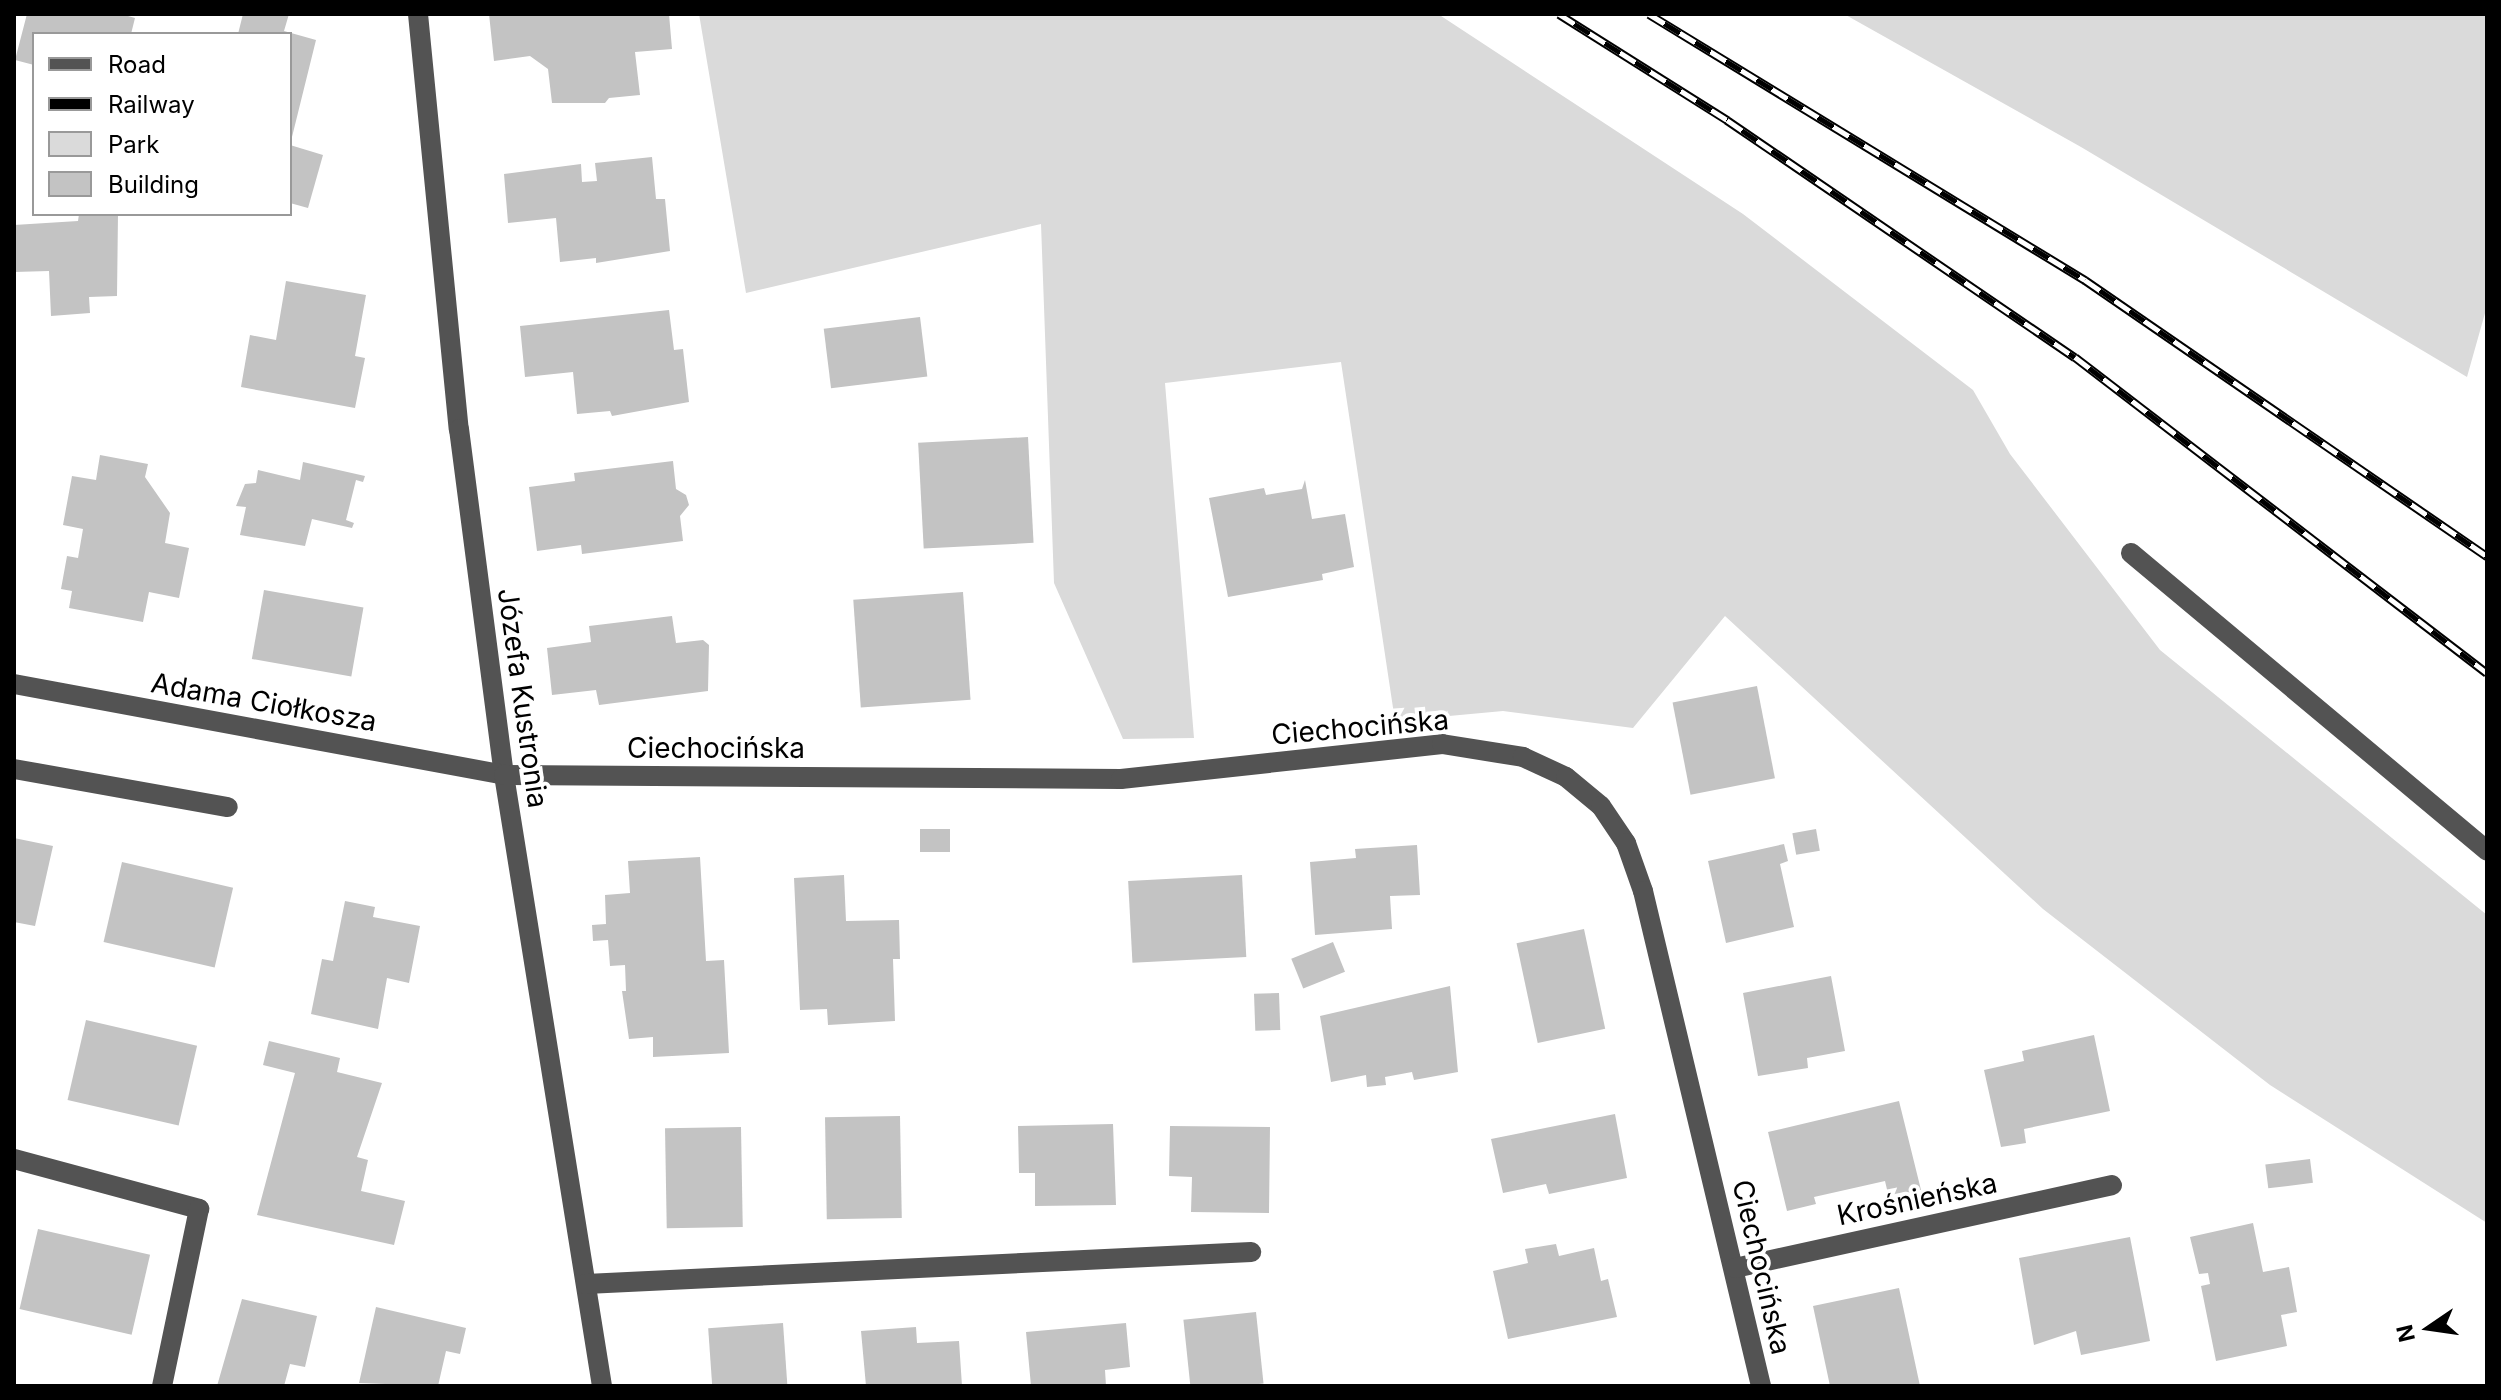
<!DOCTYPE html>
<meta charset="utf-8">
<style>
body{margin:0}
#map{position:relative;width:2501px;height:1400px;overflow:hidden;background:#fff;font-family:Inter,sans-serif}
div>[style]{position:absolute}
.green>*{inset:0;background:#dadada}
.building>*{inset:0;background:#c3c3c3;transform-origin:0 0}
.minor>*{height:20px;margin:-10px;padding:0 10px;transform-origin:10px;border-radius:10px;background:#535353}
.rail>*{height:9px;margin-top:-4.5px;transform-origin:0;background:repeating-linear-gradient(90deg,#fff 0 18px,#000 0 36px);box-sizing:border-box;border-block:2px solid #000}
span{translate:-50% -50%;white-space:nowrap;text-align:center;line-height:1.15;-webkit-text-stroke:8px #fff;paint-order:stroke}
.street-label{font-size:28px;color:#000}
.frame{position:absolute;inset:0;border:16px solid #000;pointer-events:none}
.legend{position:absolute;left:32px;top:32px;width:260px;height:184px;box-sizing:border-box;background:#fff;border:2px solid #999;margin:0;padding:10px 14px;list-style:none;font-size:24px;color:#000}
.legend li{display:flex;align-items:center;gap:16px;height:40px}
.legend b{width:40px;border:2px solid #999}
.north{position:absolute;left:2389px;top:1288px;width:80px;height:80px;-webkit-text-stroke:6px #fff;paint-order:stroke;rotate:257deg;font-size:22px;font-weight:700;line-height:32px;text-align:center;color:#000}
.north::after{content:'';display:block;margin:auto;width:28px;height:36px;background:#000;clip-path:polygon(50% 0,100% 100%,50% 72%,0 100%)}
</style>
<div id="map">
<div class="green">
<i style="clip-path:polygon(699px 14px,1438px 14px,1743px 214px,1973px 390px,2010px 454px,2160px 650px,2487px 915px,2487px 1223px,2270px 1085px,2043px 909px,1725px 616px,1633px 728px,1503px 711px,1395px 721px,1341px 362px,1165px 383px,1194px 738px,1123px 739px,1054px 583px,1041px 224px,746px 293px)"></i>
<i style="clip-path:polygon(1844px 14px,2487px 14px,2487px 306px,2467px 377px,2081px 147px)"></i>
</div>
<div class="building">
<i style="clip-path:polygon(27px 14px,121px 14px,135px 18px,131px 34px,34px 34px,34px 65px,15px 60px)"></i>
<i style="clip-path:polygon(243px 14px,289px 14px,284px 31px,316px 40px,291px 141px,290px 34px,238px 34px)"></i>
<i style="clip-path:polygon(489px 14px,669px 14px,672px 49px,635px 52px,640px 95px,609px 98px,605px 103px,552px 103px,548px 69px,530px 56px,494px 61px)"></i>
<i style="clip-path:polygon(290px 145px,323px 155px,308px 208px,290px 203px)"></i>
<i style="clip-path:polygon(652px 157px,656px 199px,665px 199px,670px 251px,596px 263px,596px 258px,560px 262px,556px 218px,508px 223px,504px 174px,581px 164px,582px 182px,597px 181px,595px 163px)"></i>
<i style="clip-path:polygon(79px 214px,118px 214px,117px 296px,89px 297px,90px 313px,51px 316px,49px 271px,14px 272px,14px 225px,78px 221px)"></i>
<i style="clip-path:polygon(286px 281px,366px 295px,355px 356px,365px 358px,355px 408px,241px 387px,250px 335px,276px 340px)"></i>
<i style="clip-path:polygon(669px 310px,674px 350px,683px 349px,689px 402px,612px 416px,610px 411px,577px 414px,573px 372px,525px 377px,520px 326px)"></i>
<i style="left:920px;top:317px;width:60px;height:97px;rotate:83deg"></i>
<i style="left:1028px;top:437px;width:106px;height:110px;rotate:87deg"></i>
<i style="clip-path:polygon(100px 455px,148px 464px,145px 477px,170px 513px,165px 543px,189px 548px,179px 598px,149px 592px,143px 622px,69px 608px,72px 591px,61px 589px,67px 556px,78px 558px,83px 529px,63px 525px,72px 476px,96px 480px)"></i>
<i style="clip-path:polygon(673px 461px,676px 489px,686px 495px,689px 505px,680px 516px,683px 541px,582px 554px,581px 545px,537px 551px,529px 487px,575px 481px,574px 473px)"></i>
<i style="clip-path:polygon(303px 462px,365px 476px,363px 482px,356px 480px,346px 520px,354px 523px,352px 528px,312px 519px,305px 546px,240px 535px,246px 507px,236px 506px,245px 484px,256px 483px,258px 470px,300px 480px)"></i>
<i style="clip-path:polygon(1305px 480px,1312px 519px,1345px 514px,1354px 567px,1322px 574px,1323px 580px,1228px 597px,1209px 498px,1264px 488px,1266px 495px,1302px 489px)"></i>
<i style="left:264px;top:590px;width:101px;height:70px;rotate:10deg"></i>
<i style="left:963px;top:592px;width:108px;height:110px;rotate:86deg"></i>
<i style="clip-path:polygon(672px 616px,676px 643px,703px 640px,709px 645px,708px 691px,599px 705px,596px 690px,552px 695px,547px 648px,591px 642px,589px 626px)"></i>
<i style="left:1757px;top:686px;width:94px;height:86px;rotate:79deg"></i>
<i style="left:920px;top:829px;width:30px;height:23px"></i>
<i style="left:1816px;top:829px;width:22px;height:24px;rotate:80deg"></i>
<i style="clip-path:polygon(14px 838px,53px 846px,35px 926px,14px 922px)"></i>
<i style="clip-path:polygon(1784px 844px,1788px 861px,1780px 864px,1794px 927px,1726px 943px,1708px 861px)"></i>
<i style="clip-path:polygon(1417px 845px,1420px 895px,1390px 896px,1392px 929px,1315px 935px,1310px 862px,1356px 858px,1355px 849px)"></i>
<i style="clip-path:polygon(700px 857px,706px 961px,724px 960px,729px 1053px,653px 1057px,653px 1037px,629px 1039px,622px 991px,626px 991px,625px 965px,610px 966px,608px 940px,593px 941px,592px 925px,606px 924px,605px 895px,630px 893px,628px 861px)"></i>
<i style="left:122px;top:862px;width:114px;height:82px;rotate:13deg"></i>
<i style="clip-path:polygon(844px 875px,846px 921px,899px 920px,900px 959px,893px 959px,895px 1021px,828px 1025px,827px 1009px,800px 1010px,794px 878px)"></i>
<i style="left:1242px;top:875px;width:82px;height:114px;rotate:87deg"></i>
<i style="clip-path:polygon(345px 901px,375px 907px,373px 917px,420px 926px,409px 983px,387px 978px,378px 1029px,311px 1014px,322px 959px,333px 961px)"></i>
<i style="left:1584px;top:929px;width:102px;height:69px;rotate:78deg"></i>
<i style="left:1333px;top:942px;width:32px;height:45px;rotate:68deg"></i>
<i style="clip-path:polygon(1831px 976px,1845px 1051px,1807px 1058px,1808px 1068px,1758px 1076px,1743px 993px)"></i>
<i style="clip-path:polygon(1450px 986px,1458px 1072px,1414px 1080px,1412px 1072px,1385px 1077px,1386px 1085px,1367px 1087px,1366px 1075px,1331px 1082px,1320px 1016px)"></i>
<i style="left:1279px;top:993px;width:37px;height:25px;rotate:88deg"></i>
<i style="left:86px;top:1020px;width:114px;height:82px;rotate:13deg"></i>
<i style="clip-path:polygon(2094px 1035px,2110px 1111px,2024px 1129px,2026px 1143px,2001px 1147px,1984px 1070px,2024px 1061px,2022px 1051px)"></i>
<i style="clip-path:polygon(269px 1041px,340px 1058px,337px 1072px,382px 1083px,357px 1157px,368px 1160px,361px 1191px,405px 1201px,394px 1245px,257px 1215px,295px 1073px,263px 1065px)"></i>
<i style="clip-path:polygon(1899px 1101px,1921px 1190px,1889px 1198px,1885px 1181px,1814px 1197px,1816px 1204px,1787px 1211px,1768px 1132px)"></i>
<i style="clip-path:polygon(1615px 1114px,1627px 1178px,1549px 1194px,1546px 1184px,1503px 1193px,1491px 1139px)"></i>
<i style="left:900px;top:1116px;width:102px;height:75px;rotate:89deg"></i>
<i style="clip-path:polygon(1113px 1124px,1116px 1205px,1035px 1206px,1035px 1173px,1019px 1173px,1018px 1126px)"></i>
<i style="clip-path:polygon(1170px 1126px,1270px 1127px,1269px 1213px,1191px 1212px,1192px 1177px,1169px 1176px)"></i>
<i style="left:741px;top:1127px;width:100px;height:76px;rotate:89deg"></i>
<i style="left:2310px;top:1159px;width:24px;height:45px;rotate:83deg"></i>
<i style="clip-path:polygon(2253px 1223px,2263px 1272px,2289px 1267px,2297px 1312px,2281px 1315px,2287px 1346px,2216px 1361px,2201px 1286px,2210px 1284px,2208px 1273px,2199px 1274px,2190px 1237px)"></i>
<i style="left:38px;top:1229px;width:115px;height:82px;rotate:13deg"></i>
<i style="clip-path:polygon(2130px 1237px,2150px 1341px,2081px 1355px,2076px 1331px,2034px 1345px,2019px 1258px)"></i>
<i style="clip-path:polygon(1556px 1244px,1559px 1256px,1594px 1248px,1601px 1281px,1608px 1279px,1617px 1317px,1508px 1339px,1493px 1271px,1528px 1263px,1525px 1249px)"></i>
<i style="clip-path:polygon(1899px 1288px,1920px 1386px,1830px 1386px,1813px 1306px)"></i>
<i style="clip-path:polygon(242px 1299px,317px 1316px,305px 1367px,290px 1364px,284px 1386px,217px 1386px)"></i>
<i style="clip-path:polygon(376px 1307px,466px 1328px,460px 1354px,446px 1351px,438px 1386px,359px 1383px)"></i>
<i style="left:1256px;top:1312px;width:72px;height:73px;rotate:84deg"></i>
<i style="left:783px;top:1323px;width:63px;height:75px;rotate:86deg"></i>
<i style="clip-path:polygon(1126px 1323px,1130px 1367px,1105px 1370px,1106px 1386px,1031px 1386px,1026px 1332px)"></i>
<i style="clip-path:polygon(916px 1327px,917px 1343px,959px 1341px,962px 1386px,866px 1386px,861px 1331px)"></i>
</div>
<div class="minor">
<i style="left:418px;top:14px;width:417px;rotate:84.4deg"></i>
<i style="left:459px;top:429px;width:349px;rotate:82.6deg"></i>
<i style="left:504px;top:775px;width:619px;rotate:80.89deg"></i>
<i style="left:2131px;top:553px;width:464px;rotate:39.9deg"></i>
<i style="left:14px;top:684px;width:498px;rotate:10.5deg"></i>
<i style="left:504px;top:775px;width:617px;rotate:0.37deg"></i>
<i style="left:1121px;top:779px;width:323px;rotate:-6.2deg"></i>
<i style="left:1442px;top:744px;width:82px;rotate:9.1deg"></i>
<i style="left:1523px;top:757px;width:47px;rotate:24.9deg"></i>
<i style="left:1566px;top:777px;width:45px;rotate:39.6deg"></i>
<i style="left:1601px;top:806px;width:45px;rotate:56deg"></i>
<i style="left:1626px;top:843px;width:51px;rotate:70.5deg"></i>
<i style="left:1643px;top:891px;width:509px;rotate:76.59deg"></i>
<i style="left:14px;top:769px;width:217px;rotate:10.1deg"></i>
<i style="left:14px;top:1159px;width:192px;rotate:15.1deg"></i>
<i style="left:199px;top:1209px;width:181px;rotate:101.8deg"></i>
<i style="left:1735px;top:1268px;width:386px;rotate:-12.4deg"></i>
<i style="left:586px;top:1284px;width:666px;rotate:-2.75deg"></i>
</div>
<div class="rail">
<i style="left:1559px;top:14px;width:199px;rotate:32.2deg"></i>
<i style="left:1727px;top:120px;width:421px;rotate:34.3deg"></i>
<i style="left:2075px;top:357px;width:519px;rotate:37.49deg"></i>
<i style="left:1649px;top:14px;width:511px;rotate:31.39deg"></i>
<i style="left:2085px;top:280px;width:488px;rotate:34.5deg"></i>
</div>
<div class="street-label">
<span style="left:523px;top:698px;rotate:82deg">Józefa Kustronia</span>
<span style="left:264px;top:702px;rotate:10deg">Adama Ciołkosza</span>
<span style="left:1360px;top:727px;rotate:-5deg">Ciechocińska</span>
<span style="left:716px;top:748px">Ciechocińska</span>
<span style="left:1917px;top:1199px;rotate:-12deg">Krośnieńska</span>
<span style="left:1762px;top:1267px;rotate:77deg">Ciechocińska</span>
</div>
<div class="frame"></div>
<ul class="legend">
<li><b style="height:10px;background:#535353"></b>Road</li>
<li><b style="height:10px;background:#000"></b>Railway</li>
<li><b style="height:22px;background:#dadada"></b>Park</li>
<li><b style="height:22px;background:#c3c3c3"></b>Building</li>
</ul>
<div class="north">N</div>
</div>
